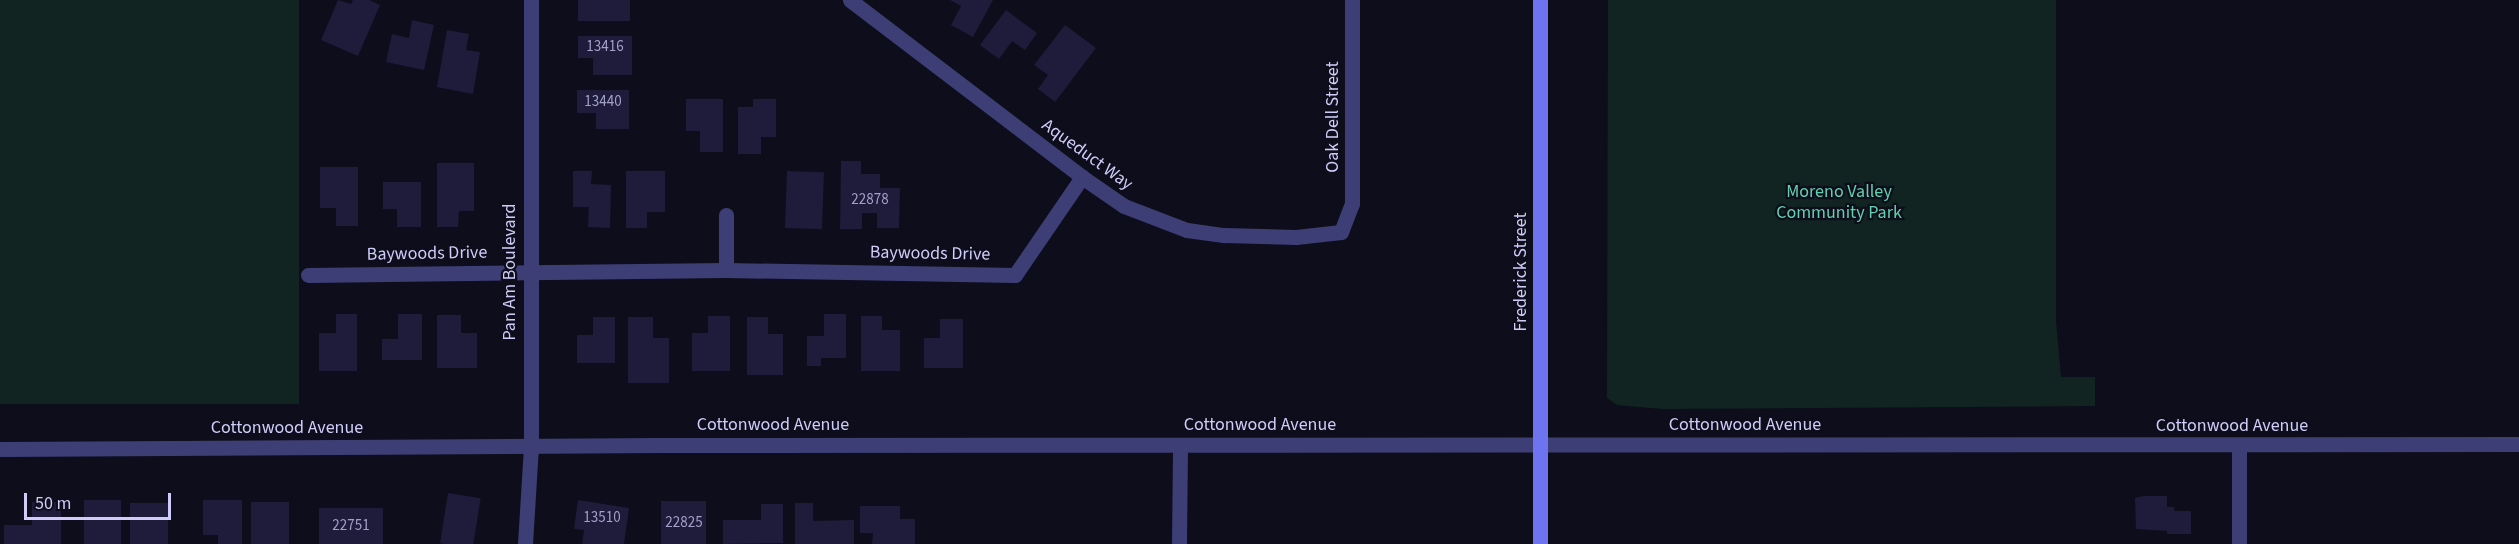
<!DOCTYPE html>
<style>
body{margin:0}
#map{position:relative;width:2519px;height:544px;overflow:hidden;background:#0e0d1b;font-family:"Source Sans 3",sans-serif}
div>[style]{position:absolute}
.green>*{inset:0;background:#112422;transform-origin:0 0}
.building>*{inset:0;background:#1f1b3a;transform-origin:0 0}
.minor>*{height:15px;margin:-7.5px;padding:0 7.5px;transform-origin:7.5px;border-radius:7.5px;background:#3d3e75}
.tertiary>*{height:15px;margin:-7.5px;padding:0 7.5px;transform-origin:7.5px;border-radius:7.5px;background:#3d3e75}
.secondary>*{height:15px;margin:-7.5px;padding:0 7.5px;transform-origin:7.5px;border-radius:7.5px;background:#6e73ef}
span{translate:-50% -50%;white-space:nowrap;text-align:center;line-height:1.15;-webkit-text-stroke:4.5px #0e0d1b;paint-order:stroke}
.number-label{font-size:15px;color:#a3a0c9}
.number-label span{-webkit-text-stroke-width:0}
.street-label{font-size:18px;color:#cfccf9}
.park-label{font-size:18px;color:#62d0ad}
.scale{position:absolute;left:24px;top:493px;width:147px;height:27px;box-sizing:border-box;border:3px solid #cfccf9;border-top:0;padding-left:8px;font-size:18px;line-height:21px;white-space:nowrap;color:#cfccf9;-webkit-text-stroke:4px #0e0d1b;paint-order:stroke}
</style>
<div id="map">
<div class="green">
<i style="left:0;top:0;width:299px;height:404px"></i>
<i style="clip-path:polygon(1608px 0,2056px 0,2056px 321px,2061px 377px,2095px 377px,2095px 406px,1662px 409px,1617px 405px,1607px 398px)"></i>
</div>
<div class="building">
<i style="clip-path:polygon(338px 0,351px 4px,353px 0,369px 0,380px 5px,358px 56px,321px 40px)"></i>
<i style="left:630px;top:0;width:21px;height:52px;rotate:90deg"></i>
<i style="clip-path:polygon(950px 0,993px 0,973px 37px,951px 25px,961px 6px)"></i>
<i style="clip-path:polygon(1006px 10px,1037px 33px,1025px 50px,1012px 41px,999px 59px,980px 45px)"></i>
<i style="clip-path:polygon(412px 20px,434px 25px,424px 70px,386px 62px,392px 34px,409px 38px)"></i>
<i style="clip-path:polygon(1065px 25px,1096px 48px,1055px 102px,1038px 89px,1048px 75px,1034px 65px)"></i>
<i style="clip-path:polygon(447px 30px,469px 34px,466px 50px,480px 52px,473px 94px,437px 87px)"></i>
<i style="clip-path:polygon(578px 36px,632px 36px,632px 75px,593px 75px,593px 58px,578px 58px)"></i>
<i style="clip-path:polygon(577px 90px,629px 90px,629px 129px,596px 129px,596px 113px,577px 113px)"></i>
<i style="clip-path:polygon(686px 99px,723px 99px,723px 152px,700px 152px,700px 131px,686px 131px)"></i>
<i style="clip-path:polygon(753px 99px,776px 99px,776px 137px,761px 137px,761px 154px,738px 154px,738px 107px,753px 107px)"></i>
<i style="clip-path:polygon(841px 161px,861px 161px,861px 174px,880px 174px,880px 188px,900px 188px,899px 228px,877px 228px,877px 213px,862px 213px,862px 229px,840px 229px)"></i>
<i style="clip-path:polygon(437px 163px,474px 163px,474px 211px,459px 211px,458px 227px,437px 227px)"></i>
<i style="clip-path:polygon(320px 167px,358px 167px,358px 226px,336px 226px,336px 208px,320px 208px)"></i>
<i style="clip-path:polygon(573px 171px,592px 171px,591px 184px,611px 185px,610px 228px,588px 227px,589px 207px,573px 207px)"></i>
<i style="clip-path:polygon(626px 171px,665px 171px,665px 212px,647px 212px,647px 228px,626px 228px)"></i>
<i style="left:787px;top:171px;width:37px;height:57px;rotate:2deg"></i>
<i style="clip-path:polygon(383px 182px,421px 182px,421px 227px,397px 227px,397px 209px,383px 209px)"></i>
<i style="clip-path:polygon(336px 314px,357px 314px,357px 371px,319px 371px,319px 333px,336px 333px)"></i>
<i style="clip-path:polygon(398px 314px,422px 314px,422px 360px,382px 360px,382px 339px,398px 339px)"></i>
<i style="clip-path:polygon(824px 314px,846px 314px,846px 358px,821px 358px,821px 366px,807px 366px,807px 336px,824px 336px)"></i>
<i style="clip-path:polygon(437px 315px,461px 315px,461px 333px,477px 333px,477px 368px,437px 368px)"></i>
<i style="clip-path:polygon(708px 316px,730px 316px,730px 371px,692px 371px,692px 333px,708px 333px)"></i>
<i style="clip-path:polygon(861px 316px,882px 316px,882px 330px,900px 330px,900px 371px,861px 371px)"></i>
<i style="clip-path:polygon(593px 317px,615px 317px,615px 363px,577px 363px,577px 335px,593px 335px)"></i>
<i style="clip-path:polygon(628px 317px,653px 317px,653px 338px,669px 338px,669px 383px,628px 383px)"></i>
<i style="clip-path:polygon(747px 317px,768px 317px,768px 334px,783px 334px,783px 375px,747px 375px)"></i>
<i style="clip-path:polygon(940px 319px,963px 319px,963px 368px,924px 368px,924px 338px,940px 338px)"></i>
<i style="left:448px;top:493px;width:33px;height:51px;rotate:9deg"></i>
<i style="clip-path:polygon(2144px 496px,2167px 496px,2167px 507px,2174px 507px,2174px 511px,2191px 511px,2191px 534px,2167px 534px,2167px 531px,2136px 529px,2135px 498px)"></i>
<i style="left:84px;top:500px;width:37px;height:44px"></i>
<i style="clip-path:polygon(203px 500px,242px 500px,242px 544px,218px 544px,218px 535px,203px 535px)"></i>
<i style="clip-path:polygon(578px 500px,629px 508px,624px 544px,582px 544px,584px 530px,574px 529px)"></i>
<i style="left:661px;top:501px;width:45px;height:43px"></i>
<i style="clip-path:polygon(32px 502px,61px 502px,61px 544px,4px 544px,4px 525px,32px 525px)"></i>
<i style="left:251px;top:502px;width:38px;height:42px"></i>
<i style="left:130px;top:503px;width:38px;height:41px"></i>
<i style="clip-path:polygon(795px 503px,813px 503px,813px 521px,854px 520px,854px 544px,795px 544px)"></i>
<i style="clip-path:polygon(761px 504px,783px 504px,783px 543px,723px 544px,723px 520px,761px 520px)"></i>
<i style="clip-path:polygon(860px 506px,900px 506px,900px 519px,915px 519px,915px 544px,872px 544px,873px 533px,860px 533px)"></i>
<i style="left:319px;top:508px;width:64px;height:36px"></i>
</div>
<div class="minor">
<i style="left:850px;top:0;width:292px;rotate:37.3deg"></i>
<i style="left:1082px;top:177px;width:51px;rotate:34.6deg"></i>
<i style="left:1124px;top:206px;width:67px;rotate:20.9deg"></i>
<i style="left:1187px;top:230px;width:37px;rotate:8deg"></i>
<i style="left:1224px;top:235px;width:72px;rotate:1.6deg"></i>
<i style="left:1296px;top:237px;width:45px;rotate:-6.3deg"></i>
<i style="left:1341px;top:232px;width:30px;rotate:-69deg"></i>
<i style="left:1352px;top:204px;width:204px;rotate:-90deg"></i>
<i style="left:726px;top:215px;width:55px;rotate:90deg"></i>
<i style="left:308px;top:275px;width:418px;rotate:-0.7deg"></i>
<i style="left:726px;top:270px;width:289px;rotate:1deg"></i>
<i style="left:1015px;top:275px;width:119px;rotate:-55.6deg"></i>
<i style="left:2239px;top:446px;width:98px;rotate:90deg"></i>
<i style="left:525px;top:544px;width:99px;rotate:-86.5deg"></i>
<i style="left:531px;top:445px;width:445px;rotate:-90deg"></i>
<i style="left:1179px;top:544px;width:99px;rotate:-89.4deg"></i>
</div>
<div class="tertiary">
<i style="left:0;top:449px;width:658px;rotate:-0.35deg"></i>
<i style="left:658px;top:445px;width:1861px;rotate:-0.03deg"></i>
</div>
<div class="secondary">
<i style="left:1540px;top:0;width:544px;rotate:90deg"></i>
</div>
<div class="number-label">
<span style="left:605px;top:47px">13416</span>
<span style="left:603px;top:102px">13440</span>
<span style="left:870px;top:200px">22878</span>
<span style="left:602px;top:518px">13510</span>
<span style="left:684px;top:523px">22825</span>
<span style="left:351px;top:526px">22751</span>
</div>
<div class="street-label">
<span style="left:1333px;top:117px;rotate:-90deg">Oak Dell Street</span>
<span style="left:1087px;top:155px;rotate:36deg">Aqueduct Way</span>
<span style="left:427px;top:254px;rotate:-1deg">Baywoods Drive</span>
<span style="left:930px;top:254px;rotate:1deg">Baywoods Drive</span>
<span style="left:510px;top:272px;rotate:-90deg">Pan Am Boulevard</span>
<span style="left:1521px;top:272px;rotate:-90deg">Frederick Street</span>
<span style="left:773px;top:425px">Cottonwood Avenue</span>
<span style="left:1260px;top:425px">Cottonwood Avenue</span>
<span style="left:1745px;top:425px">Cottonwood Avenue</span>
<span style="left:2232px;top:426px">Cottonwood Avenue</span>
<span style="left:287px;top:428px">Cottonwood Avenue</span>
</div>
<div class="park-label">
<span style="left:1839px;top:203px">Moreno Valley<br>Community Park</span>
</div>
<div class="scale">50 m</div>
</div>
